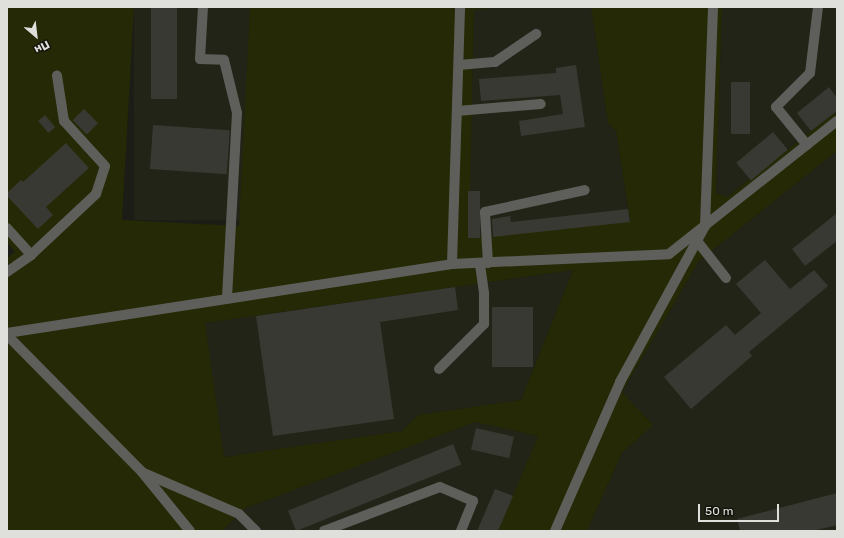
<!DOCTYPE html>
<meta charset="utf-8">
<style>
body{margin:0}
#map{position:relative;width:844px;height:538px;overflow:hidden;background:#1c1d16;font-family:Rubik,sans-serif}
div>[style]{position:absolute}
.built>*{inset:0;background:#222417;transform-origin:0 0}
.green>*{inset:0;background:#252905}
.building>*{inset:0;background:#383932;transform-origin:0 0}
.minor>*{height:10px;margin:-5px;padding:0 5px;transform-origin:5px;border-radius:5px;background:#5e5f5b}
span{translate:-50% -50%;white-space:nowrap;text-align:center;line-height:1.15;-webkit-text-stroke:3.5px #13140d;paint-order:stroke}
.frame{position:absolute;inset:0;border:8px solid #dfe0db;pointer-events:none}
.north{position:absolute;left:16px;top:16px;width:40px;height:40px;-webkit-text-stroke:3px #13140d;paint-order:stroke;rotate:152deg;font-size:11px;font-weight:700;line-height:16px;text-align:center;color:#dfe0db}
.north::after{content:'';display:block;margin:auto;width:14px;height:18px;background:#dfe0db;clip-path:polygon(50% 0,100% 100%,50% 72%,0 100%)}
.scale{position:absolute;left:698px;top:504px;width:81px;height:18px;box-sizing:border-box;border:2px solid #dfe0db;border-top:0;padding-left:5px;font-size:12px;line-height:14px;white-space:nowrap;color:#dfe0db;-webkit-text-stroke:3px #13140d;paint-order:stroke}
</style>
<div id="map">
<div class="built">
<i style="left:134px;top:7px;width:116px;height:213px"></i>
<i style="clip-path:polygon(500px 7px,591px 7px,608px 123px,616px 131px,630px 222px,468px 238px,474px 9px)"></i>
<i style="clip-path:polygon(722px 7px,837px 7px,837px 111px,727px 197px,716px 193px)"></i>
<i style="clip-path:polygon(837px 151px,837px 531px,587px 531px,622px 453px,652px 425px,622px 392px,699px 261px)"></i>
<i style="clip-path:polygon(573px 270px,521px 400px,418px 415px,402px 431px,224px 457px,204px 323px)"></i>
<i style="clip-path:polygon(475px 422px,538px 436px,498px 531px,222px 531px,246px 508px)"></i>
</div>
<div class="green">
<i style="clip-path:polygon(evenodd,7px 7px,134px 7px,122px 220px,239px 226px,250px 7px,500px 7px,474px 10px,469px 238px,630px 221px,616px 131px,608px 123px,591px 7px,722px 7px,716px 193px,727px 197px,837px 111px,837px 151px,699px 261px,622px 392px,653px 425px,622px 453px,587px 531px,498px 531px,538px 436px,475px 422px,246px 508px,222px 531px,7px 531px,7px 258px,15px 252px,7px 242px,7px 7px,573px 270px,521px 400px,418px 415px,402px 431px,224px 457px,205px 323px,573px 270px)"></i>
</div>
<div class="building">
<i style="left:151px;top:7px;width:26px;height:92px"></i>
<i style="clip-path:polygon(576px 65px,585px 127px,521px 136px,519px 121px,563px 114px,560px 95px,481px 101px,479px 79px,556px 73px,556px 68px)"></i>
<i style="left:731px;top:82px;width:19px;height:52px"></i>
<i style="clip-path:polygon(829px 87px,837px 98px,837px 111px,811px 131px,797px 113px)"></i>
<i style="left:84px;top:109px;width:20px;height:16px;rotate:45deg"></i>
<i style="left:45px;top:115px;width:16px;height:9px;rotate:50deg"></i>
<i style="left:153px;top:125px;width:77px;height:44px;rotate:4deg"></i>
<i style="left:773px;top:132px;width:23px;height:48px;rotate:50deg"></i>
<i style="clip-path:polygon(66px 143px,89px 168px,46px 207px,53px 215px,38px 229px,7px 196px,7px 193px,21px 180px,23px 182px)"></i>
<i style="left:468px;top:191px;width:12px;height:47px"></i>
<i style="clip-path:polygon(628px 209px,630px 222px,493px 237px,492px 219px,510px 216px,511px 222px)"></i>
<i style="clip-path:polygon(837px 213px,837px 241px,805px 266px,792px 249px)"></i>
<i style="clip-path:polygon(765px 260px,790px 289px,814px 270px,828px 286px,749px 352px,752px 356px,691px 409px,664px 377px,726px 325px,735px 335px,761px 313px,736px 284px)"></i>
<i style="clip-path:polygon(455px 287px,458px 310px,380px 322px,394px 419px,273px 436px,256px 316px)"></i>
<i style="left:492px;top:307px;width:41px;height:60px"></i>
<i style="left:476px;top:428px;width:39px;height:22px;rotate:13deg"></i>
<i style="left:453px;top:444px;width:22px;height:178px;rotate:68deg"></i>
<i style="clip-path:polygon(495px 489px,513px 496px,498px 531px,477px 531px)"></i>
<i style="clip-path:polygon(837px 493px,837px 525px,813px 531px,740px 531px,737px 519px)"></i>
</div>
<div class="minor">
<i style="left:203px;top:7px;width:52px;rotate:93.3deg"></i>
<i style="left:200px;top:59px;width:24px;rotate:2deg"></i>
<i style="left:224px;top:60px;width:55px;rotate:76.2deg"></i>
<i style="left:237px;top:113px;width:186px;rotate:93.1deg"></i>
<i style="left:459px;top:65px;width:36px;rotate:-5deg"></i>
<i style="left:495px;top:62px;width:50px;rotate:-34.3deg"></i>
<i style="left:457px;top:111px;width:84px;rotate:-4.8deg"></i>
<i style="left:807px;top:145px;width:49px;rotate:-129.2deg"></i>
<i style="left:776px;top:107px;width:48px;rotate:-45deg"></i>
<i style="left:810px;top:73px;width:66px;rotate:-83.1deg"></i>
<i style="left:7px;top:228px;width:36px;rotate:48deg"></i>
<i style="left:694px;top:237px;width:52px;rotate:52deg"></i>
<i style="left:488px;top:263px;width:51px;rotate:-93.4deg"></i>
<i style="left:485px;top:212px;width:102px;rotate:-12.4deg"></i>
<i style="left:452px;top:264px;width:257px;rotate:-88.2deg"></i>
<i style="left:7px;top:272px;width:29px;rotate:-35deg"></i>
<i style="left:31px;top:255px;width:89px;rotate:-43.2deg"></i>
<i style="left:96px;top:194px;width:29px;rotate:-72deg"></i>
<i style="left:105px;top:166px;width:61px;rotate:-132.3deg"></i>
<i style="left:64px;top:121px;width:46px;rotate:-98.8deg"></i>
<i style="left:7px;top:333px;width:450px;rotate:-8.8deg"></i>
<i style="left:452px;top:264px;width:217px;rotate:-2.6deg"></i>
<i style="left:669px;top:254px;width:214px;rotate:-38.4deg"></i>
<i style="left:7px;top:335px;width:192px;rotate:45.4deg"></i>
<i style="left:142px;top:472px;width:76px;rotate:50.9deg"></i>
<i style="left:439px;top:369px;width:64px;rotate:-45deg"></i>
<i style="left:484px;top:324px;width:31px;rotate:-90deg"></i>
<i style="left:484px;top:293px;width:30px;rotate:-98deg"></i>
<i style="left:144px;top:473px;width:103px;rotate:23.3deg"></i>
<i style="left:239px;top:514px;width:24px;rotate:45deg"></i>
<i style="left:324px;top:531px;width:124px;rotate:-20.8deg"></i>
<i style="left:440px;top:487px;width:36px;rotate:23deg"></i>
<i style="left:473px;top:501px;width:32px;rotate:112deg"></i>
<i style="left:555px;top:531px;width:163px;rotate:-66.4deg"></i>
<i style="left:620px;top:382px;width:178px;rotate:-61.4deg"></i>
<i style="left:705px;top:226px;width:219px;rotate:-87.9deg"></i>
</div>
<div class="frame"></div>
<div class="north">Пн</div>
<div class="scale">50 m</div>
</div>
